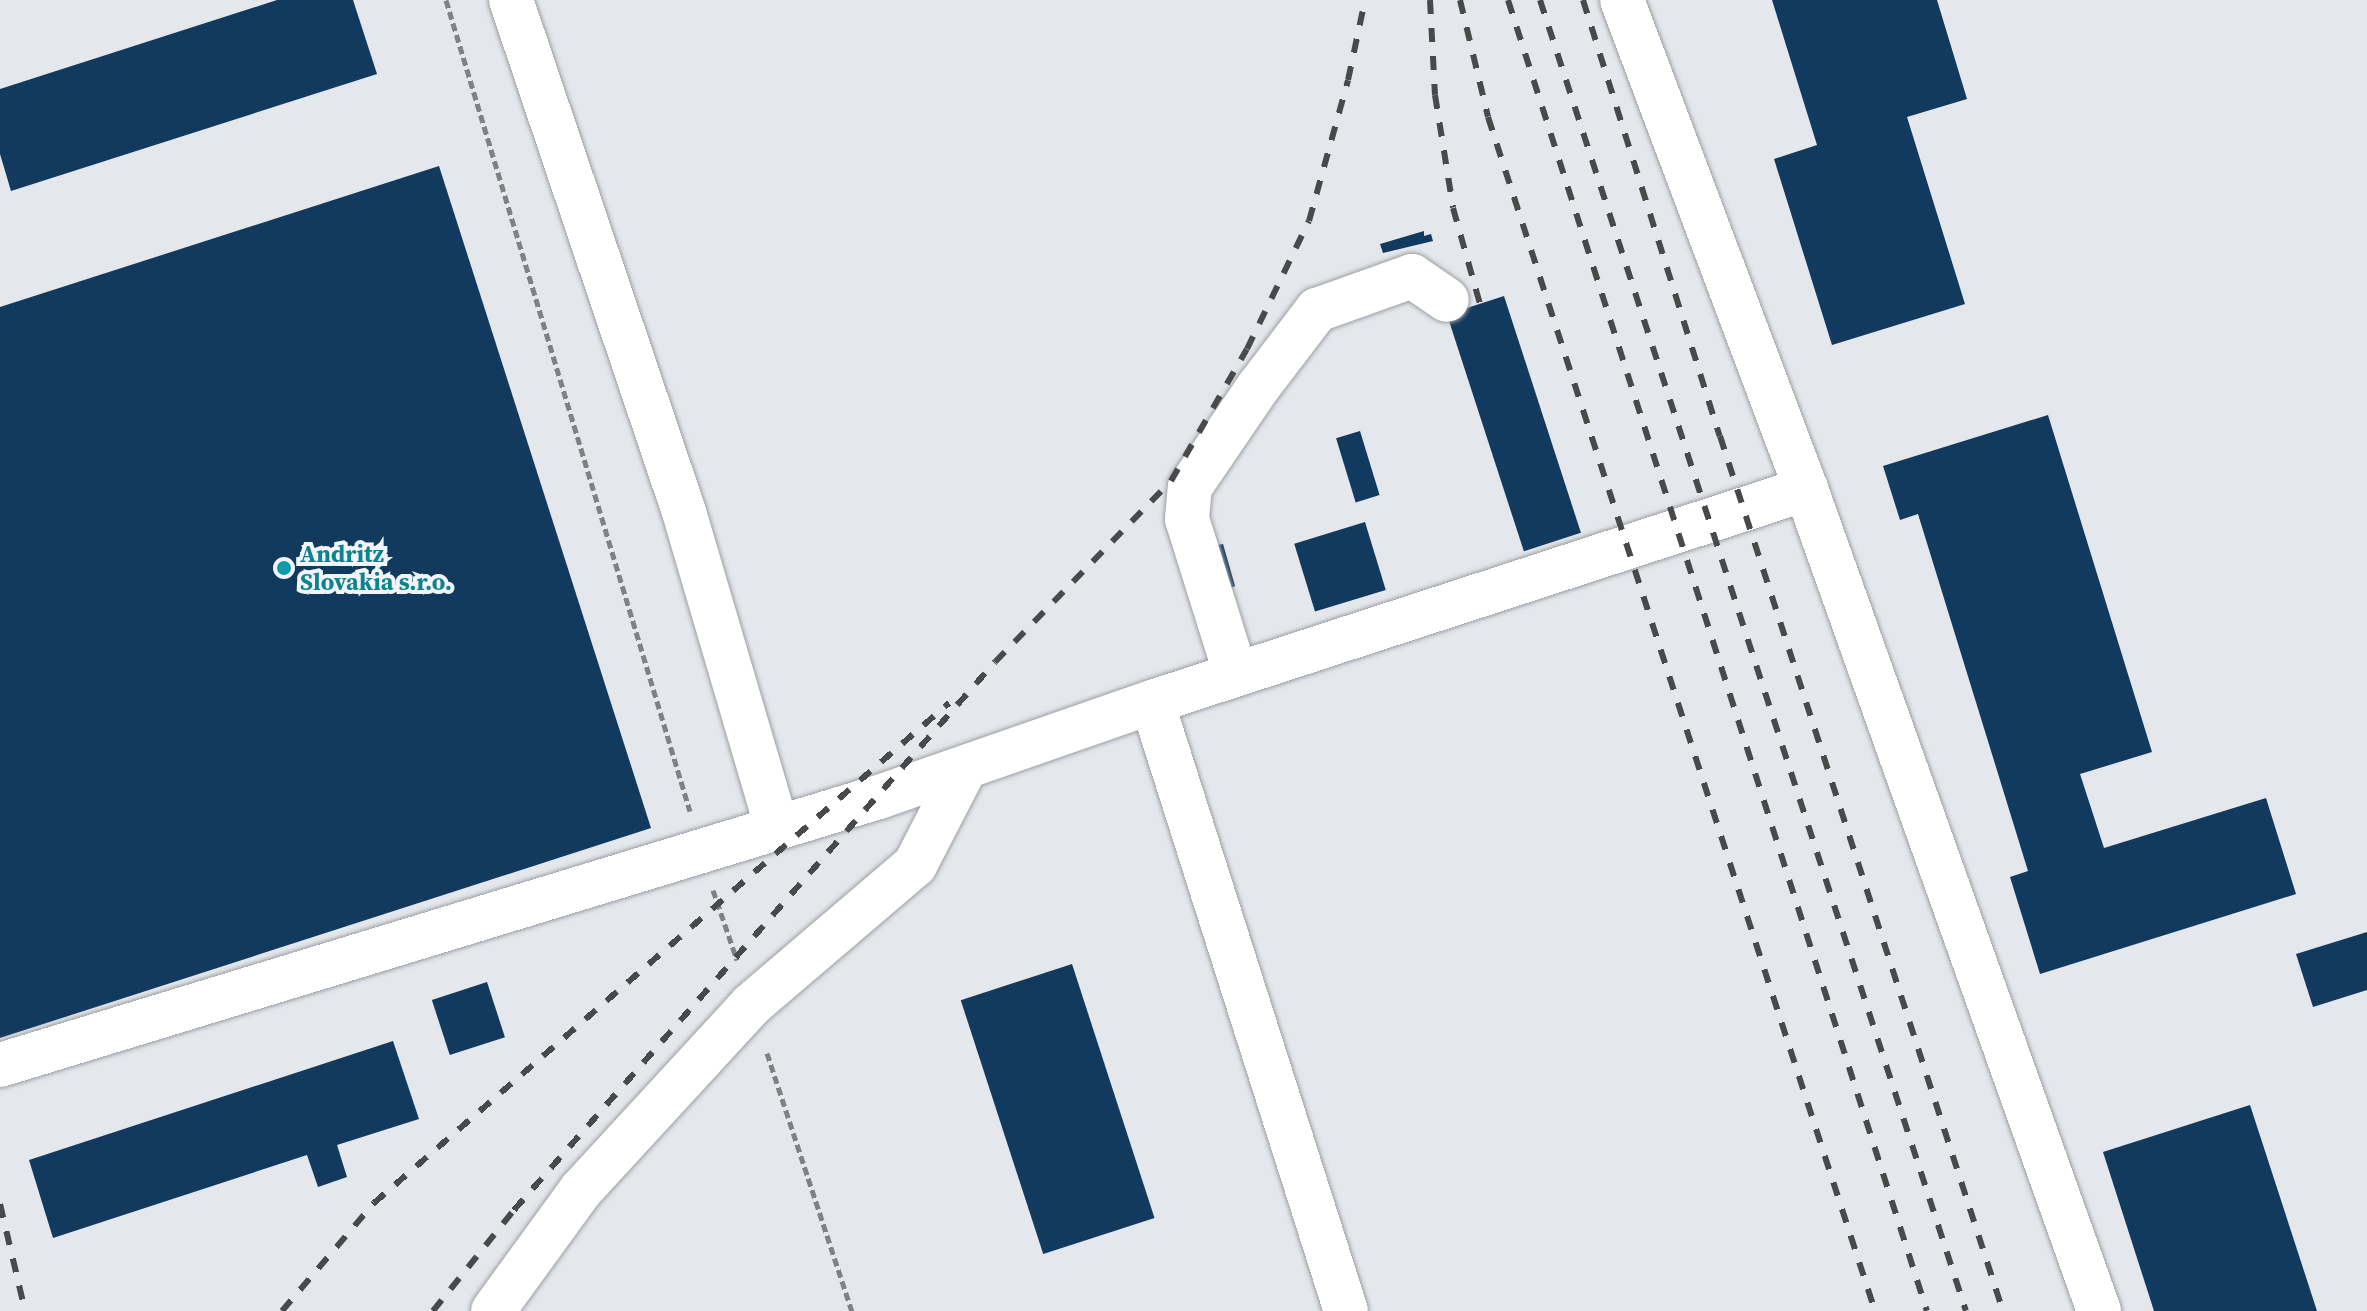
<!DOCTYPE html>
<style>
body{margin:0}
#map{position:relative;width:2367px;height:1311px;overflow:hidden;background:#e4e7eb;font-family:"Source Serif 4",serif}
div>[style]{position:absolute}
.building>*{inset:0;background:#12395e;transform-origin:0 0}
.path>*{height:5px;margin-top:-2.5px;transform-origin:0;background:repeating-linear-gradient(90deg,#7f8183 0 8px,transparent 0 12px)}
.roads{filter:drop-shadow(0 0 2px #9c9fa2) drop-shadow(0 0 2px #9c9fa2)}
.minor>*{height:44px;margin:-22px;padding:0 22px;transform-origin:22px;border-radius:22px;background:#fff}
.rail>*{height:6px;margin-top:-3px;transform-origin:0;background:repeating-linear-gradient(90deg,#48494b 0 14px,transparent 0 28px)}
.dots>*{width:22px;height:22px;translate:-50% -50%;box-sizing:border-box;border:4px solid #f2f5f8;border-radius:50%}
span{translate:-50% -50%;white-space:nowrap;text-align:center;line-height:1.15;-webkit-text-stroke:8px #f2f5f8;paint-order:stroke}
.culture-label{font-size:24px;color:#0d838f;font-weight:700}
.left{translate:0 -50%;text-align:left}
</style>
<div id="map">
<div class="building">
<i style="clip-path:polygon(277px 0,353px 0,377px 74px,11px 191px,0 154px,0 89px)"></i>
<i style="clip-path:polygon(1772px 0,1937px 0,1967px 99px,1907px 117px,1965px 304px,1832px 345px,1774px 159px,1817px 145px)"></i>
<i style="clip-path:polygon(439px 166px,651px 828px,0 1038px,0 307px)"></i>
<i style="clip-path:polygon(1424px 231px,1424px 236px,1431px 234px,1433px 241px,1383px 253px,1380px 244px)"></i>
<i style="left:1504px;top:296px;width:249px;height:60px;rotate:72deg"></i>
<i style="clip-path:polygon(2048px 415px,2152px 752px,2080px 774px,2104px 848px,2266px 798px,2296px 894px,2040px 974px,2010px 877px,2028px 871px,1918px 514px,1900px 520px,1883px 466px)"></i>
<i style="left:1360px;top:431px;width:67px;height:25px;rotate:73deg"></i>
<i style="left:1365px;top:522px;width:71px;height:74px;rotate:73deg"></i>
<i style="clip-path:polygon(1223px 544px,1235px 586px,1231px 588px,1213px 546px)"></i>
<i style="clip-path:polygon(2367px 932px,2367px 990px,2313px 1007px,2296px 954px)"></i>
<i style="left:1072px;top:964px;width:267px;height:117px;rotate:72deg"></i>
<i style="left:487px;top:982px;width:58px;height:58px;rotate:72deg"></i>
<i style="clip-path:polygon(393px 1041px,419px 1119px,337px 1145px,347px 1177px,318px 1187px,307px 1155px,53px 1238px,29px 1160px)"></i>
<i style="clip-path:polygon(2250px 1105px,2317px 1311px,2154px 1311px,2103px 1152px)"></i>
</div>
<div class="path">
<i style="left:446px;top:0;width:847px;rotate:73.26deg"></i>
<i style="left:713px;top:890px;width:74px;rotate:71.1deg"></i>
<i style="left:767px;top:1053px;width:272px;rotate:71.8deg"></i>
</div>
<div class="roads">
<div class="minor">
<i style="left:511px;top:0;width:540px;rotate:71.33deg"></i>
<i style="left:684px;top:512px;width:328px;rotate:73.6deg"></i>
<i style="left:1806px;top:489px;width:873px;rotate:70.38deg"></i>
<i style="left:1235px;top:672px;width:160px;rotate:-107.4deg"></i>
<i style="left:1187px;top:519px;width:32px;rotate:-85deg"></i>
<i style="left:1190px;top:487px;width:122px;rotate:-55.7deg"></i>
<i style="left:1259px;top:386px;width:96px;rotate:-52.7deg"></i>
<i style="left:1317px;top:310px;width:101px;rotate:-19.7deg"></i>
<i style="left:1412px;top:276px;width:42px;rotate:34.4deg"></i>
<i style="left:0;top:1065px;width:919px;rotate:-16.96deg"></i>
<i style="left:879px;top:797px;width:289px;rotate:-19.2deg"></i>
<i style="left:493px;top:1311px;width:150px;rotate:-54deg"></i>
<i style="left:581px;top:1190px;width:251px;rotate:-47.4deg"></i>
<i style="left:751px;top:1005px;width:216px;rotate:-40.5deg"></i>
<i style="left:915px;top:865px;width:109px;rotate:-62.7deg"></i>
<i style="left:1346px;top:1311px;width:639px;rotate:-107.67deg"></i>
<i style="left:1152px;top:702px;width:688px;rotate:-18.04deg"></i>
<i style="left:1806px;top:489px;width:522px;rotate:-110.62deg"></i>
</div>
</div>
<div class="rail">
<i style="left:1430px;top:0;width:95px;rotate:87deg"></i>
<i style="left:1435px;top:95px;width:114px;rotate:80.9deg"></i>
<i style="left:1453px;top:208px;width:100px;rotate:74.3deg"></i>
<i style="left:1460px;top:0;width:120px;rotate:76.5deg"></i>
<i style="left:1488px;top:117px;width:1255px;rotate:72.04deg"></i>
<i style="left:1508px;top:0;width:1376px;rotate:72.28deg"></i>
<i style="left:1540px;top:0;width:1378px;rotate:72deg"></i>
<i style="left:1583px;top:0;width:457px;rotate:72.6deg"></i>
<i style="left:1720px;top:436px;width:920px;rotate:72.08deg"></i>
<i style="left:0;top:1204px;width:110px;rotate:76.8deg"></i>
<i style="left:282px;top:1311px;width:142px;rotate:-49.6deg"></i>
<i style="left:374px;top:1203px;width:762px;rotate:-41.01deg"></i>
<i style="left:433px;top:1311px;width:129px;rotate:-51.3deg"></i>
<i style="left:514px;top:1210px;width:729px;rotate:-48.73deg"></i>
<i style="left:995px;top:662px;width:252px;rotate:-45.8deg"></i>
<i style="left:1171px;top:481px;width:152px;rotate:-60.1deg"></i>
<i style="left:1247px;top:349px;width:142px;rotate:-64.2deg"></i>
<i style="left:1309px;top:221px;width:146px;rotate:-74.5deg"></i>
<i style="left:1348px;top:80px;width:82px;rotate:-78deg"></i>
</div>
<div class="dots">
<i style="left:284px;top:568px;background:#0f9aa8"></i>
</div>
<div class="culture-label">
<span class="left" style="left:300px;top:568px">Andritz<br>Slovakia s.r.o.</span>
</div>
</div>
